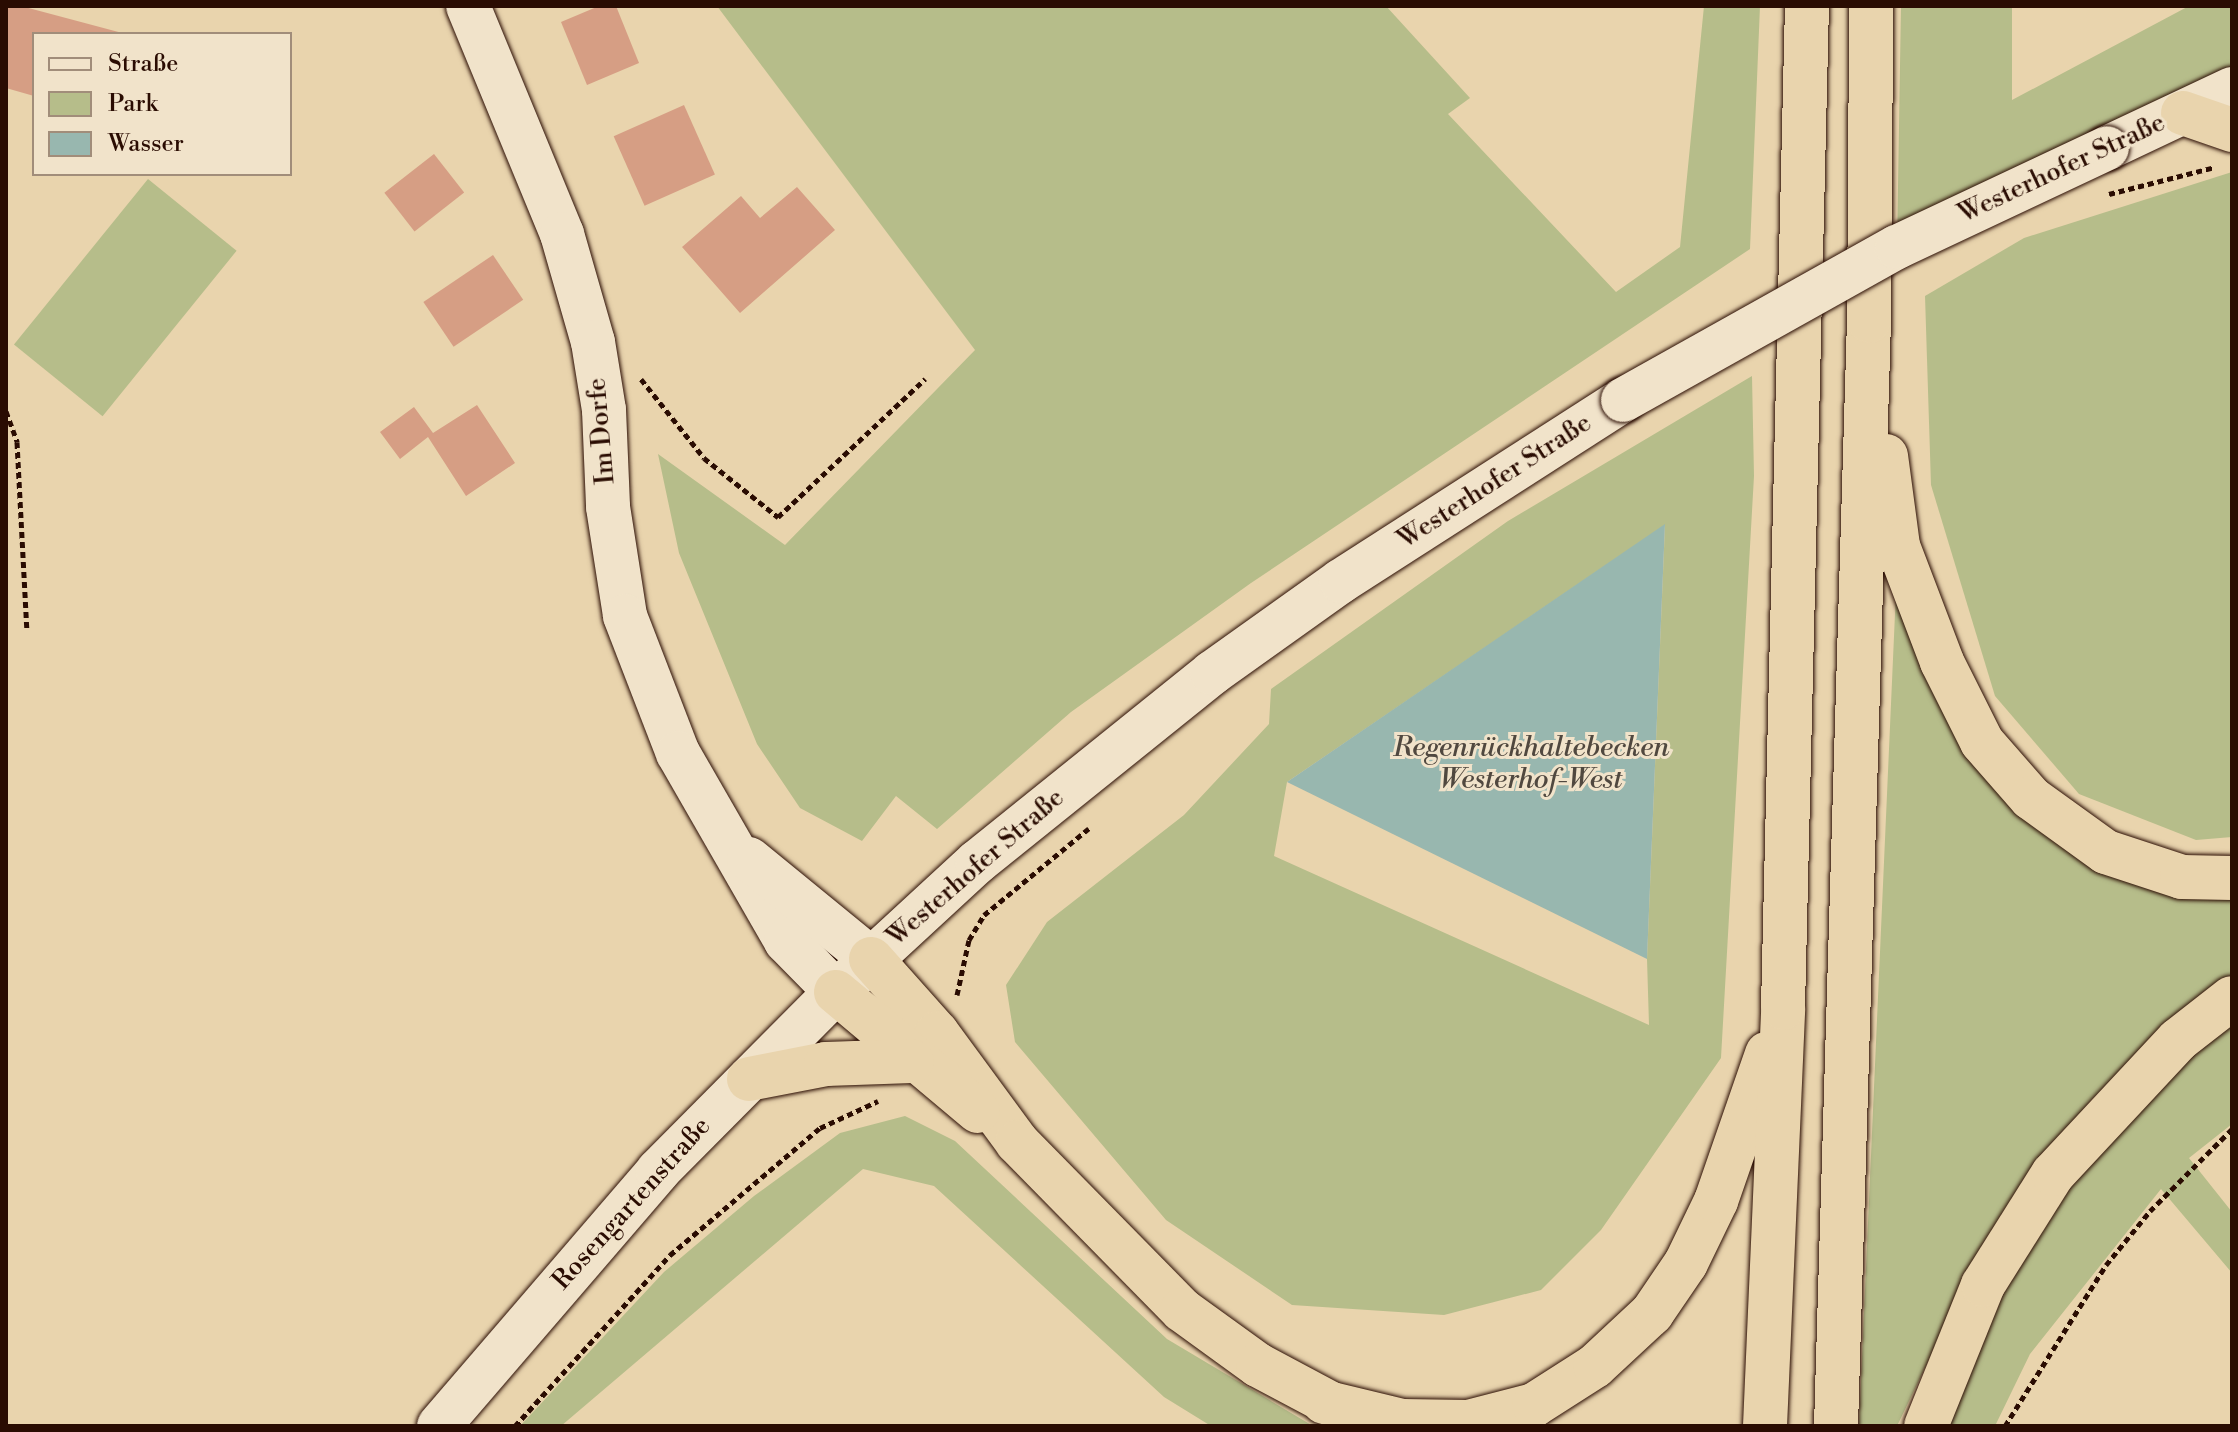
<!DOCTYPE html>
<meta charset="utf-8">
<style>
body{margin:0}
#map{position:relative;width:2238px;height:1432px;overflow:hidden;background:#e9d4ad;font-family:"Libre Bodoni",serif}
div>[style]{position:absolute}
.green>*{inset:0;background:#b6bd8a;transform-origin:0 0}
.water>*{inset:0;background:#98b7af}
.building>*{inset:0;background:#d69e84;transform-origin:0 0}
.path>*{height:5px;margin-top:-2.5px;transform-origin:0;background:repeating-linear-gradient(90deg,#2a0c02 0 6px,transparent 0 10px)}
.roads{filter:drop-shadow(0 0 2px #2a0c02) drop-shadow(0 0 2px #2a0c02)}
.secondary>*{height:44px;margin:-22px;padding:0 22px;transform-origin:22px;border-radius:22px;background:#f1e3ca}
.highway>*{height:44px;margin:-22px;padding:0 22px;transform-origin:22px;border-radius:22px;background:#e9d4ad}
.bridges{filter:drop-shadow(0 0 2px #2a0c02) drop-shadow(0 0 2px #2a0c02)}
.secondary-bridge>*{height:44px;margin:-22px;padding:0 22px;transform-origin:22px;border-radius:22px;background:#f1e3ca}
span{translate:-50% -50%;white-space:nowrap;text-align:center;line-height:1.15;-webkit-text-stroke:6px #f1e3ca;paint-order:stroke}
.street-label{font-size:26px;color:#2a0c02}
.water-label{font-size:28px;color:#50483f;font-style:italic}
.frame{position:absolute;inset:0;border:8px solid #2a0c02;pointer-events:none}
.legend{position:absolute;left:32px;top:32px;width:260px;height:144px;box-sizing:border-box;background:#f1e3ca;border:2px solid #a18d7a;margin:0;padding:10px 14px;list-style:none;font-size:24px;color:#2a0c02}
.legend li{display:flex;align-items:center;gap:16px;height:40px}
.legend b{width:40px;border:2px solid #a18d7a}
</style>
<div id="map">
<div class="green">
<i style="clip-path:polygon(717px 6px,1386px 6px,1470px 98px,1448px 114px,1616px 292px,1680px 247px,1704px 6px,1760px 6px,1750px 249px,1251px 583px,1071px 712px,937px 829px,896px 796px,862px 841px,800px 808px,757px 744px,679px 553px,658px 454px,785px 545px,975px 350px)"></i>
<i style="clip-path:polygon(1901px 6px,2012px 6px,2012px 100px,2189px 6px,2232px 6px,2232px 89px,1897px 247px)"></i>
<i style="clip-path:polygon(2232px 172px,2232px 837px,2196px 840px,2079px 794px,1995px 696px,1931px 485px,1925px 296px,2024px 238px)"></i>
<i style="left:148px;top:179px;width:114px;height:213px;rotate:39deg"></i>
<i style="clip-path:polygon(evenodd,1752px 376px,1754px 476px,1721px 1058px,1601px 1230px,1541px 1290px,1444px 1315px,1292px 1305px,1166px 1220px,1015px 1042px,1006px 985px,1047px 922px,1184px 815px,1269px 724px,1271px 689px,1508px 521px,1752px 376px,1665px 525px,1647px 959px,1649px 1025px,1274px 856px,1287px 782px,1665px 525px)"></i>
<i style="clip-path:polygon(1898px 546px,1942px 662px,2106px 852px,2232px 878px,2232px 975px,2168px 1025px,2091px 1100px,2022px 1188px,1982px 1250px,1897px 1426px,1859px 1426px)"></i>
<i style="clip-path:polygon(2232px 1020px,2232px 1124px,2189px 1158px,2232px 1212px,2232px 1273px,2161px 1189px,2030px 1354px,1995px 1426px,1940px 1426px,1990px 1301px,2121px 1115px)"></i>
<i style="clip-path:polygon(905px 1116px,955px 1141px,1167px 1339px,1313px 1426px,1211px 1426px,1164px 1397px,934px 1186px,863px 1169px,561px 1426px,520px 1426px,664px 1272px,754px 1196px,840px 1133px)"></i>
</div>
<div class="water">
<i style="clip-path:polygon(1665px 524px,1647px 959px,1287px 782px)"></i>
</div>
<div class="building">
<i style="clip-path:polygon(6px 6px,21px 6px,126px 34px,34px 34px,34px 96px,6px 88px)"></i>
<i style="clip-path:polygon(599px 6px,616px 6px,639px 63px,587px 85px,561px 22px)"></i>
<i style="left:684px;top:105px;width:76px;height:77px;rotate:66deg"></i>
<i style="left:434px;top:154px;width:49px;height:63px;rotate:52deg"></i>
<i style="clip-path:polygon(797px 187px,835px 230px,740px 313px,682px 247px,741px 196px,760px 218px)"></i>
<i style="left:493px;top:255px;width:54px;height:84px;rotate:56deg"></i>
<i style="clip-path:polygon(477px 405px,515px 463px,466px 496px,428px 437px,400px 459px,380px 432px,414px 407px,433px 433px)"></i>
</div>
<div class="path">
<i style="left:2109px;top:194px;width:109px;rotate:-14.3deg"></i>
<i style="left:641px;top:379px;width:101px;rotate:51.4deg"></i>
<i style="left:704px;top:458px;width:95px;rotate:38.6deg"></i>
<i style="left:778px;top:517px;width:202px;rotate:-43.2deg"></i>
<i style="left:6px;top:411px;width:33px;rotate:70deg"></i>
<i style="left:17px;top:442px;width:189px;rotate:87deg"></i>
<i style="left:957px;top:995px;width:56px;rotate:-77.7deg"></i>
<i style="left:969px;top:940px;width:29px;rotate:-59deg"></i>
<i style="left:984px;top:915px;width:136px;rotate:-39.6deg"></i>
<i style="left:515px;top:1426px;width:231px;rotate:-47.8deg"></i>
<i style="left:670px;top:1255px;width:197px;rotate:-40.3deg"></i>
<i style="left:820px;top:1128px;width:64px;rotate:-25deg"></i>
<i style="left:2005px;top:1426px;width:190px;rotate:-57.9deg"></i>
<i style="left:2106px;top:1265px;width:70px;rotate:-50.8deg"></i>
<i style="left:2150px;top:1211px;width:116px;rotate:-45deg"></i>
</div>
<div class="roads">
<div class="secondary">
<i style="left:468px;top:6px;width:247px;rotate:67.6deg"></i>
<i style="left:562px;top:234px;width:112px;rotate:74deg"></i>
<i style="left:593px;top:342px;width:69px;rotate:80.8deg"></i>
<i style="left:604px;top:410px;width:97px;rotate:87.6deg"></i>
<i style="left:608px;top:507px;width:110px;rotate:81.1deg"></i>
<i style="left:625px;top:616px;width:147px;rotate:68.9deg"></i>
<i style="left:678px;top:753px;width:217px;rotate:60.1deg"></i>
<i style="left:786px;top:941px;width:71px;rotate:45.6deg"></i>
<i style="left:2107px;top:148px;width:138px;rotate:-25.3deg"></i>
<i style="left:749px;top:859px;width:158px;rotate:39.3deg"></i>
<i style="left:439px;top:1426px;width:336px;rotate:-49.3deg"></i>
<i style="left:658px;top:1171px;width:252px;rotate:-45.2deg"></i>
<i style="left:836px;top:992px;width:192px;rotate:-42.7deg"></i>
<i style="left:977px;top:862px;width:302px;rotate:-38.8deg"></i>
<i style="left:1212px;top:673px;width:158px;rotate:-35.5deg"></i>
<i style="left:1341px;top:581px;width:335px;rotate:-32.7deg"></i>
</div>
<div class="highway">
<i style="left:2183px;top:113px;width:52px;rotate:19.1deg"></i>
<i style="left:1886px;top:456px;width:91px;rotate:82.4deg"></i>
<i style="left:1898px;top:546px;width:124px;rotate:69.2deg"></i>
<i style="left:1942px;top:662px;width:89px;rotate:63.4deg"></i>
<i style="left:1982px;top:742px;width:74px;rotate:48.8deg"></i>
<i style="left:2031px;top:798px;width:92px;rotate:35.8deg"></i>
<i style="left:2106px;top:852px;width:80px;rotate:18.2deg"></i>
<i style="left:2182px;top:877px;width:50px;rotate:1.1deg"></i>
<i style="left:871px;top:959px;width:99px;rotate:48.3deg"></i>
<i style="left:937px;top:1033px;width:135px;rotate:53.7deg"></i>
<i style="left:1017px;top:1142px;width:235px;rotate:45.5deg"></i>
<i style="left:1182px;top:1310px;width:94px;rotate:35.9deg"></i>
<i style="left:1258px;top:1365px;width:104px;rotate:28deg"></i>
<i style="left:836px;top:992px;width:185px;rotate:40deg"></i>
<i style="left:749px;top:1079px;width:78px;rotate:-11deg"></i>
<i style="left:826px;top:1064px;width:86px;rotate:-2deg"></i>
<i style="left:1324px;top:1402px;width:80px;rotate:13.7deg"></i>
<i style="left:1402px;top:1421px;width:66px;rotate:0.9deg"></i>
<i style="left:1468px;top:1422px;width:68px;rotate:-14.4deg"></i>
<i style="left:1534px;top:1405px;width:72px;rotate:-32.6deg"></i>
<i style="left:1595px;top:1366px;width:78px;rotate:-42.9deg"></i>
<i style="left:1652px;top:1313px;width:60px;rotate:-55.8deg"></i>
<i style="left:1686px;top:1263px;width:69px;rotate:-64.2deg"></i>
<i style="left:1716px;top:1201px;width:156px;rotate:-70.9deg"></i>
<i style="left:1765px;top:1426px;width:418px;rotate:-87.5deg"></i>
<i style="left:1783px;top:1008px;width:1002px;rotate:-88.63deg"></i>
<i style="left:1836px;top:1426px;width:1105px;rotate:-88.29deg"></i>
<i style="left:1869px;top:321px;width:315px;rotate:-89.6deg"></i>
<i style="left:1926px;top:1426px;width:152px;rotate:-68deg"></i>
<i style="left:1983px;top:1285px;width:131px;rotate:-57.8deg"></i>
<i style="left:2053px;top:1174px;width:183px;rotate:-47deg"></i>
<i style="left:2178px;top:1040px;width:68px;rotate:-37.9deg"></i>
</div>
</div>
<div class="bridges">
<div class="secondary-bridge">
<i style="left:1623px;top:400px;width:314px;rotate:-29.2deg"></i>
<i style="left:1897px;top:247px;width:232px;rotate:-25.2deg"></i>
</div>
</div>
<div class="street-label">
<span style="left:2062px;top:169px;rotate:-25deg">Westerhofer Straße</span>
<span style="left:602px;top:431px;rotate:-95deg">Im Dorfe</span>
<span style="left:1495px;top:482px;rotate:-33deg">Westerhofer Straße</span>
<span style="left:976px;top:868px;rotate:-41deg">Westerhofer Straße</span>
<span style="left:632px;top:1204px;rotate:-48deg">Rosengartenstraße</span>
</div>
<div class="water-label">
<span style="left:1531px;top:764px">Regenrückhaltebecken<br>Westerhof-West</span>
</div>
<div class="frame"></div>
<ul class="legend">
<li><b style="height:10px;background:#f1e3ca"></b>Straße</li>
<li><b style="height:22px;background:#b6bd8a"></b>Park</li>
<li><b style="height:22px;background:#98b7af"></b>Wasser</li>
</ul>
</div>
